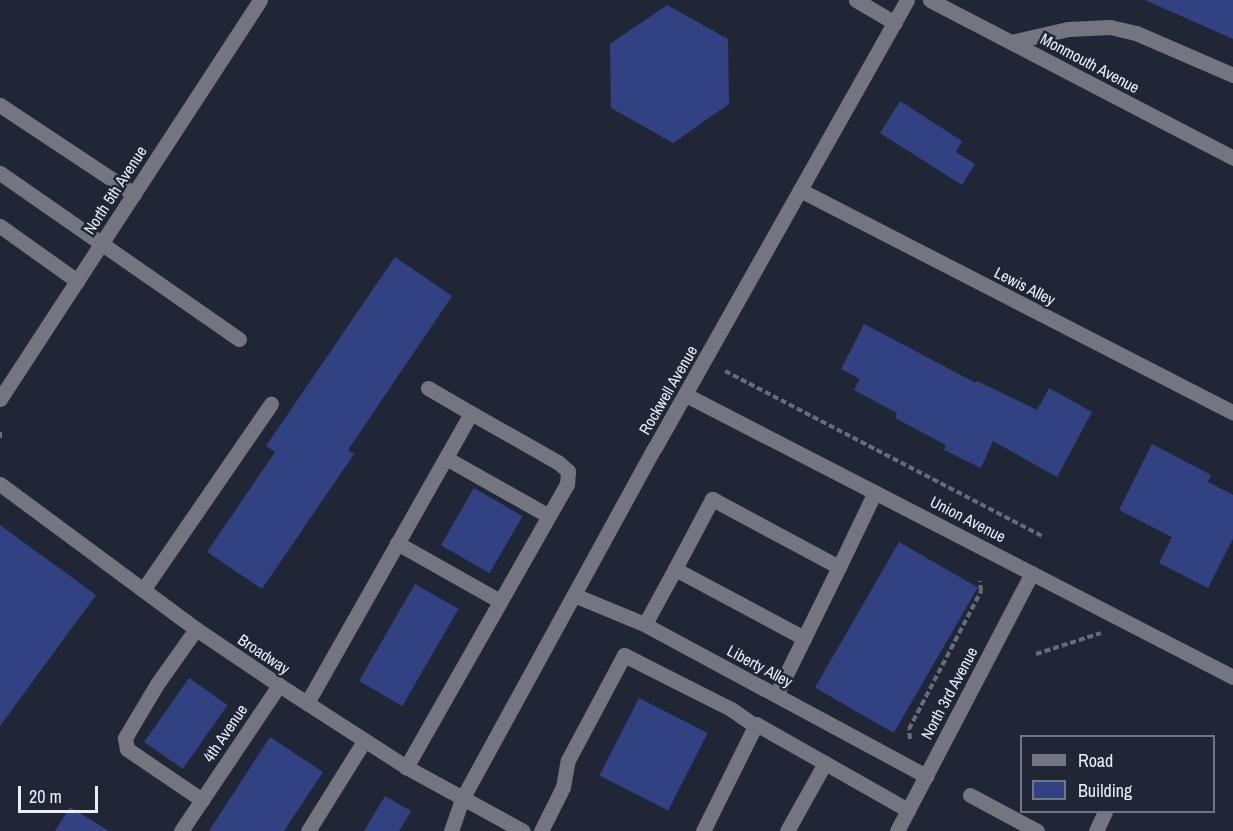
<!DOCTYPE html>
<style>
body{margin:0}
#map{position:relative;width:1233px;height:831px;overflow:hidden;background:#212636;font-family:"Archivo Narrow",sans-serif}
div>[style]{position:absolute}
.building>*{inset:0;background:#324182;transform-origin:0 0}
.path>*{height:4px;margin-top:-2px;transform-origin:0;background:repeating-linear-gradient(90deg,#676b7a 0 6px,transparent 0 9px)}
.minor>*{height:15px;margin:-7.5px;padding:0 7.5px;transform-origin:7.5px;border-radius:7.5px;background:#73767e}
span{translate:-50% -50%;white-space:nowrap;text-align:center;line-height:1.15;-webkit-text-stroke:5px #212636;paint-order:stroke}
.street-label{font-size:16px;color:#eaeef9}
.legend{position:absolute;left:1020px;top:735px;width:195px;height:78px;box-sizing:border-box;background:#212636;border:2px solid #717684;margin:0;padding:8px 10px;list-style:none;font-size:18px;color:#eaeef9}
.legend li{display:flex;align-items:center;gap:12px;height:30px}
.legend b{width:30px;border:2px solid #717684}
.scale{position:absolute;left:18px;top:786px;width:80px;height:27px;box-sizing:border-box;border:3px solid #eaeef9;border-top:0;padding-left:8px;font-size:18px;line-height:21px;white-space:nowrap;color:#eaeef9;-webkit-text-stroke:4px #212636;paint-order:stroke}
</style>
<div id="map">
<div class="building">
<i style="clip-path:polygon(1145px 0,1233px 0,1233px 39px)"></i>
<i style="clip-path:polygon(667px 5px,728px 39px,729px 104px,673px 143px,611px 108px,610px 44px)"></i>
<i style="clip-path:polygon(900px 101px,962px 141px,956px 152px,975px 164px,962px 185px,880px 133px)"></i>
<i style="clip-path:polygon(395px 257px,452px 296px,348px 450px,354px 454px,262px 589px,207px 552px,275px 452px,266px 446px)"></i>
<i style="clip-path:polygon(864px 324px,976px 383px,977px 381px,1037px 410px,1049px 388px,1092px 412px,1057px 477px,993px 441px,981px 468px,944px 450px,946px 445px,895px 418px,897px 413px,854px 390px,860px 379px,841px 369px)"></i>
<i style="clip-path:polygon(1152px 444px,1211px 475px,1208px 482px,1233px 495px,1233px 539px,1208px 588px,1159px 563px,1172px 537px,1119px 510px)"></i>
<i style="left:474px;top:488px;width:56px;height:66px;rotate:30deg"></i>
<i style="clip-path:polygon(0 525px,96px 595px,0 726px)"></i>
<i style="left:899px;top:542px;width:91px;height:168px;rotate:30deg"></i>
<i style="left:415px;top:584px;width:50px;height:112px;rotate:30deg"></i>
<i style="left:189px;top:678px;width:47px;height:78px;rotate:35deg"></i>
<i style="left:639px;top:698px;width:77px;height:87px;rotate:27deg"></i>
<i style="clip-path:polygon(270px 737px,323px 772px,284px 831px,209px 831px)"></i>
<i style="clip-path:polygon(385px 796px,411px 811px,399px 831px,364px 831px)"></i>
<i style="clip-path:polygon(70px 807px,109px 831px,55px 831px)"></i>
</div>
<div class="path">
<i style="left:725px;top:371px;width:357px;rotate:27.5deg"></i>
<i style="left:0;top:432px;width:6px;rotate:90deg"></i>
<i style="left:1036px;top:654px;width:68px;rotate:-17.9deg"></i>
<i style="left:910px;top:739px;width:10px;rotate:-96deg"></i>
<i style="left:909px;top:729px;width:156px;rotate:-62.4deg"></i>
<i style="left:981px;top:591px;width:10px;rotate:-96deg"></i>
</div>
<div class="minor">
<i style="left:856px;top:0;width:45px;rotate:30.5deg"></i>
<i style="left:930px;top:0;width:342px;rotate:27.5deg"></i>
<i style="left:1011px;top:42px;width:58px;rotate:-12.8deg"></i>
<i style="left:1068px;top:29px;width:42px;rotate:-2.7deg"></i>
<i style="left:1110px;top:27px;width:27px;rotate:13deg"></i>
<i style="left:1136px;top:33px;width:106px;rotate:23.4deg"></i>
<i style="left:0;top:105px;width:161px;rotate:33.6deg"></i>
<i style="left:0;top:173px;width:291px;rotate:34.8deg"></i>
<i style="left:800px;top:190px;width:487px;rotate:27.2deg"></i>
<i style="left:0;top:226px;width:95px;rotate:35.5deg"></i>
<i style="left:428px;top:388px;width:50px;rotate:30.2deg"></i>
<i style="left:686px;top:395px;width:615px;rotate:27.27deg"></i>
<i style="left:0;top:399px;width:476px;rotate:-56.9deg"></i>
<i style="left:446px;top:458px;width:118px;rotate:29.4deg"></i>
<i style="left:0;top:484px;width:244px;rotate:36.5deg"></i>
<i style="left:196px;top:629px;width:100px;rotate:34deg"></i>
<i style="left:279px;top:685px;width:151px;rotate:32.8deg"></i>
<i style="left:406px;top:767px;width:133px;rotate:28.7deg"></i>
<i style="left:397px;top:543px;width:118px;rotate:29.4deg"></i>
<i style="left:839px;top:567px;width:144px;rotate:-151.8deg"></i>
<i style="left:712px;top:499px;width:79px;rotate:117.9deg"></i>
<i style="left:675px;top:569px;width:146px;rotate:28.1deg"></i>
<i style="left:804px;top:638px;width:79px;rotate:-63.8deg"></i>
<i style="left:839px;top:567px;width:83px;rotate:-64.4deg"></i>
<i style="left:143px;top:590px;width:226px;rotate:-55.5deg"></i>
<i style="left:574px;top:595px;width:74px;rotate:22.4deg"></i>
<i style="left:642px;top:623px;width:323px;rotate:28.3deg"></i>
<i style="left:645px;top:624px;width:63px;rotate:-61.4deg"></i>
<i style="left:196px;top:629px;width:67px;rotate:125.3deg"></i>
<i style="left:157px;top:684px;width:63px;rotate:120.7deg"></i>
<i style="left:125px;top:738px;width:11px;rotate:80deg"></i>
<i style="left:127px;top:749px;width:91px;rotate:34.2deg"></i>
<i style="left:776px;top:695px;width:64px;rotate:-63.8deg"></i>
<i style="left:307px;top:703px;width:333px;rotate:-60.5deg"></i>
<i style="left:471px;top:413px;width:101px;rotate:29.6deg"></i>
<i style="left:559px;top:463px;width:12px;rotate:42deg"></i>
<i style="left:568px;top:471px;width:13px;rotate:94deg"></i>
<i style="left:567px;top:484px;width:326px;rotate:119.6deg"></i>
<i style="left:970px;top:795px;width:76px;rotate:28.2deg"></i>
<i style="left:181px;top:831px;width:176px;rotate:-56.1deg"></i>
<i style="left:308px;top:831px;width:106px;rotate:-58.1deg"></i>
<i style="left:451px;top:831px;width:34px;rotate:-71deg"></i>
<i style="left:462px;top:799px;width:399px;rotate:-61.3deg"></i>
<i style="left:654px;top:449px;width:515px;rotate:-60.6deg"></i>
<i style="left:541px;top:831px;width:49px;rotate:-63.4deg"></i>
<i style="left:563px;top:787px;width:27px;rotate:-80deg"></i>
<i style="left:568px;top:760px;width:119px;rotate:-61.9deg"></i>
<i style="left:624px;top:655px;width:120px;rotate:26.8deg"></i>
<i style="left:731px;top:709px;width:29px;rotate:35deg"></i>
<i style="left:703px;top:831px;width:119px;rotate:-63.6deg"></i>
<i style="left:756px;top:724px;width:175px;rotate:29.5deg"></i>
<i style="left:787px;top:831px;width:78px;rotate:-60.8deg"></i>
<i style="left:897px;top:831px;width:291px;rotate:-62.4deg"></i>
<i style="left:1096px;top:831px;width:21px;rotate:-65deg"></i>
</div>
<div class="street-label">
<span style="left:1090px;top:63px;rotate:28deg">Monmouth Avenue</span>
<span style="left:115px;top:190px;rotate:-57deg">North 5th Avenue</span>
<span style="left:1025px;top:286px;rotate:27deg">Lewis Alley</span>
<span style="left:668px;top:390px;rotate:-60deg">Rockwell Avenue</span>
<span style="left:968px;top:519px;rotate:27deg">Union Avenue</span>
<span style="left:264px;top:654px;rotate:34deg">Broadway</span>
<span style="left:760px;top:666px;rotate:28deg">Liberty Alley</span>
<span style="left:949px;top:693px;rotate:-62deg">North 3rd Avenue</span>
<span style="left:225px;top:733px;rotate:-56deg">4th Avenue</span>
</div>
<ul class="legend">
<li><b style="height:8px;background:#73767e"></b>Road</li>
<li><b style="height:16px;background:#324182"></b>Building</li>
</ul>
<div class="scale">20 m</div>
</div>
